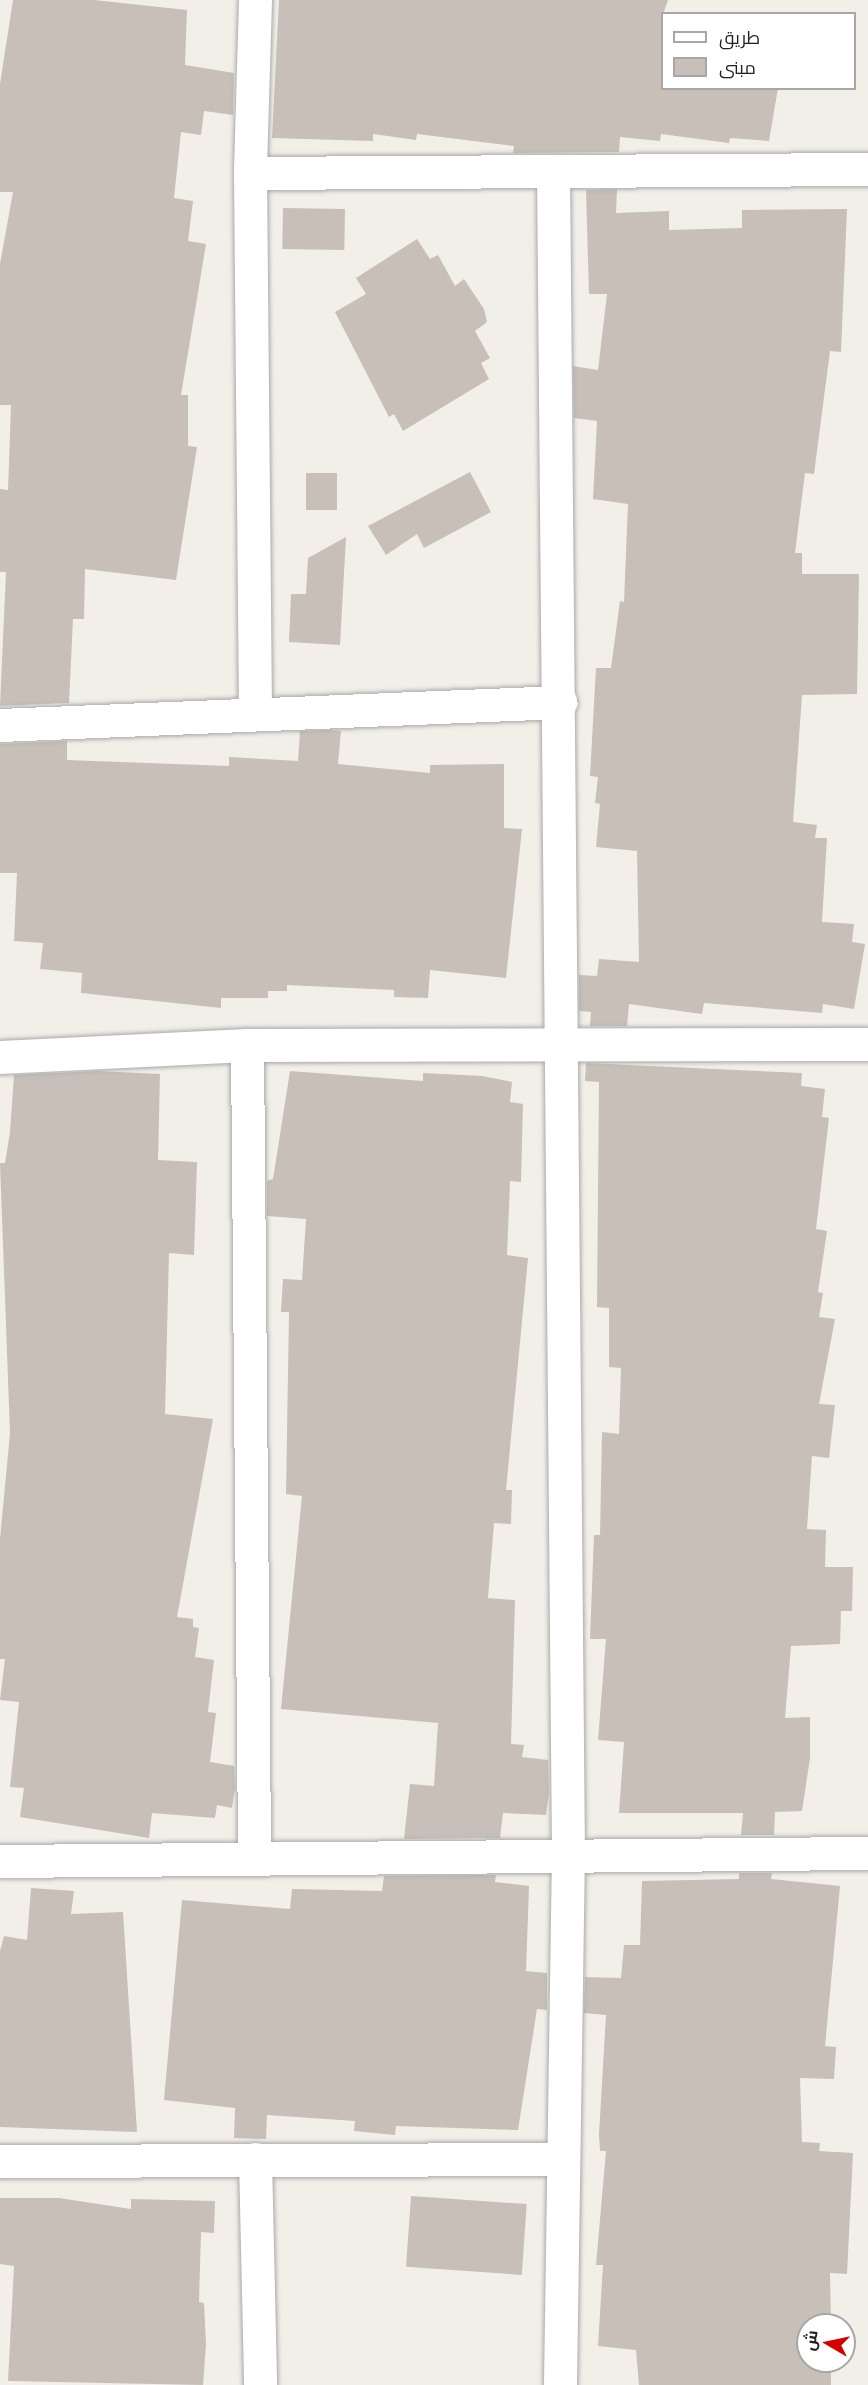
<!DOCTYPE html>
<meta charset="utf-8">
<style>
body{margin:0}
#map{position:relative;width:868px;height:2385px;overflow:hidden;background:#f2efe9;font-family:Mulish,Cairo,sans-serif}
div>[style]{position:absolute}
.building>*{inset:0;background:#c7bfb8;transform-origin:0 0}
.roads{filter:drop-shadow(0 0 2px #a9a9a9) drop-shadow(0 0 2px #a9a9a9)}
.minor>*{height:33px;margin:-16.5px;padding:0 16.5px;transform-origin:16.5px;border-radius:16.5px;background:#fff}
span{translate:-50% -50%;white-space:nowrap;text-align:center;line-height:1.15;-webkit-text-stroke:5px #fff;paint-order:stroke}
.legend{position:absolute;left:661px;top:12px;width:195px;height:78px;box-sizing:border-box;background:#fff;border:2px solid #a7a7a7;margin:0;padding:8px 10px;list-style:none;font-size:18px;color:#222}
.legend li{display:flex;align-items:center;gap:12px;height:30px}
.legend b{width:30px;border:2px solid #a7a7a7}
.north{position:absolute;left:796px;top:2313px;width:60px;height:60px;box-sizing:border-box;background:#fff;border:2px solid #a7a7a7;border-radius:50%;rotate:279deg;font-size:16px;font-weight:700;line-height:24px;text-align:center;color:#222}
.north::after{content:'';display:block;margin:auto;width:21px;height:27px;background:#d40000;clip-path:polygon(50% 0,100% 100%,50% 72%,0 100%)}
</style>
<div id="map">
<div class="building">
<i style="clip-path:polygon(13px 0,94px 0,187px 10px,185px 65px,234px 73px,233px 115px,204px 111px,201px 135px,181px 132px,174px 198px,193px 201px,188px 241px,206px 244px,181px 395px,188px 395px,188px 446px,197px 447px,176px 580px,85px 569px,84px 619px,73px 619px,69px 703px,0 706px,6px 572px,0 572px,0 489px,8px 490px,11px 405px,0 405px,0 264px,13px 192px,0 192px,0 84px)"></i>
<i style="clip-path:polygon(279px 0,668px 0,663px 14px,663px 88px,778px 88px,769px 141px,730px 138px,729px 143px,661px 134px,660px 141px,620px 137px,619px 152px,513px 153px,514px 146px,417px 134px,416px 140px,373px 134px,373px 141px,272px 138px)"></i>
<i style="clip-path:polygon(617px 189px,616px 213px,669px 211px,669px 230px,742px 228px,742px 210px,847px 209px,841px 352px,830px 351px,814px 474px,805px 473px,795px 553px,802px 553px,802px 574px,859px 574px,857px 694px,802px 695px,793px 822px,817px 825px,815px 838px,827px 838px,822px 922px,854px 924px,852px 942px,865px 944px,854px 1009px,823px 1004px,822px 1013px,704px 1003px,702px 1014px,629px 1004px,627px 1026px,590px 1026px,591px 1012px,579px 1011px,579px 975px,597px 976px,599px 959px,639px 962px,637px 851px,596px 847px,600px 804px,595px 803px,598px 777px,590px 776px,596px 668px,611px 668px,620px 601px,624px 602px,628px 504px,593px 499px,597px 421px,574px 418px,573px 366px,598px 370px,607px 294px,589px 294px,586px 190px)"></i>
<i style="left:283px;top:208px;width:62px;height:41px;rotate:1deg"></i>
<i style="clip-path:polygon(417px 239px,430px 259px,438px 255px,455px 286px,464px 279px,484px 309px,487px 322px,475px 331px,490px 358px,481px 363px,489px 379px,403px 431px,394px 414px,389px 417px,335px 312px,366px 294px,356px 278px)"></i>
<i style="clip-path:polygon(470px 472px,491px 512px,424px 548px,417px 534px,386px 555px,368px 526px)"></i>
<i style="left:306px;top:473px;width:31px;height:37px"></i>
<i style="clip-path:polygon(346px 537px,340px 645px,289px 642px,291px 594px,306px 594px,308px 558px)"></i>
<i style="clip-path:polygon(332px 730px,341px 731px,338px 764px,430px 773px,430px 765px,504px 764px,504px 828px,522px 829px,506px 978px,430px 970px,428px 998px,394px 997px,394px 990px,287px 985px,287px 991px,268px 991px,268px 998px,221px 998px,221px 1008px,81px 993px,82px 973px,40px 969px,43px 943px,14px 941px,17px 873px,0 873px,0 744px,67px 741px,67px 760px,229px 766px,229px 757px,298px 761px,300px 731px)"></i>
<i style="clip-path:polygon(586px 1063px,802px 1073px,801px 1086px,825px 1089px,822px 1117px,829px 1118px,816px 1229px,827px 1231px,818px 1292px,823px 1293px,819px 1317px,835px 1319px,819px 1404px,835px 1405px,829px 1458px,812px 1456px,807px 1529px,826px 1530px,825px 1567px,853px 1567px,852px 1611px,841px 1611px,840px 1644px,791px 1646px,785px 1718px,810px 1717px,810px 1758px,802px 1811px,775px 1812px,774px 1835px,741px 1835px,743px 1813px,619px 1813px,624px 1742px,598px 1740px,606px 1639px,590px 1639px,594px 1535px,600px 1535px,602px 1432px,619px 1434px,621px 1368px,609px 1367px,609px 1308px,597px 1307px,599px 1082px,585px 1081px)"></i>
<i style="clip-path:polygon(98px 1071px,160px 1074px,158px 1160px,197px 1162px,194px 1255px,169px 1253px,165px 1414px,213px 1419px,177px 1617px,193px 1619px,193px 1627px,199px 1628px,195px 1657px,214px 1660px,208px 1712px,216px 1713px,210px 1762px,234px 1766px,235px 1788px,232px 1808px,217px 1805px,215px 1818px,152px 1813px,149px 1838px,20px 1817px,24px 1788px,10px 1787px,19px 1702px,0 1700px,5px 1659px,0 1659px,0 1539px,10px 1433px,0 1163px,5px 1163px,10px 1132px,14px 1075px)"></i>
<i style="clip-path:polygon(290px 1071px,423px 1081px,423px 1073px,482px 1076px,512px 1082px,510px 1102px,523px 1104px,521px 1182px,510px 1181px,507px 1255px,528px 1258px,506px 1490px,512px 1490px,511px 1524px,494px 1523px,488px 1598px,515px 1600px,511px 1744px,524px 1745px,522px 1757px,548px 1760px,549px 1792px,546px 1815px,503px 1813px,500px 1838px,404px 1839px,410px 1784px,434px 1786px,438px 1723px,281px 1709px,302px 1496px,286px 1494px,289px 1312px,281px 1312px,283px 1279px,302px 1280px,306px 1219px,267px 1216px,267px 1181px,273px 1179px)"></i>
<i style="clip-path:polygon(739px 1873px,772px 1873px,771px 1879px,840px 1886px,825px 2046px,836px 2047px,834px 2079px,800px 2078px,802px 2142px,820px 2143px,819px 2151px,853px 2153px,847px 2274px,830px 2273px,831px 2325px,808px 2325px,808px 2361px,831px 2361px,831px 2385px,639px 2385px,636px 2350px,598px 2346px,603px 2265px,596px 2265px,606px 2151px,600px 2151px,599px 2134px,606px 2015px,584px 2013px,585px 1977px,621px 1978px,624px 1945px,640px 1945px,642px 1881px,739px 1879px)"></i>
<i style="clip-path:polygon(496px 1875px,495px 1882px,529px 1886px,526px 1971px,547px 1973px,547px 2010px,537px 2009px,518px 2130px,396px 2126px,395px 2135px,354px 2131px,355px 2121px,267px 2115px,266px 2139px,234px 2138px,235px 2108px,164px 2100px,182px 1900px,290px 1909px,292px 1889px,382px 1891px,384px 1876px)"></i>
<i style="clip-path:polygon(31px 1888px,74px 1891px,71px 1914px,123px 1912px,137px 2132px,0 2127px,0 1951px,4px 1936px,27px 1940px)"></i>
<i style="left:411px;top:2196px;width:116px;height:71px;rotate:4deg"></i>
<i style="clip-path:polygon(0 2198px,59px 2198px,131px 2209px,131px 2199px,215px 2201px,214px 2233px,201px 2232px,199px 2302px,204px 2303px,206px 2344px,203px 2385px,8px 2381px,14px 2266px,0 2264px)"></i>
</div>
<div class="roads">
<div class="minor">
<i style="left:255px;top:0;width:173px;rotate:91.7deg"></i>
<i style="left:250px;top:173px;width:538px;rotate:89.47deg"></i>
<i style="left:553px;top:171px;width:1680px;rotate:89.49deg"></i>
<i style="left:568px;top:1851px;width:534px;rotate:90.86deg"></i>
<i style="left:250px;top:173px;width:618px;rotate:-0.37deg"></i>
<i style="left:0;top:725px;width:561px;rotate:-2.35deg"></i>
<i style="left:247px;top:1045px;width:810px;rotate:89.5deg"></i>
<i style="left:0;top:1057px;width:247px;rotate:-2.8deg"></i>
<i style="left:247px;top:1045px;width:621px;rotate:-0.09deg"></i>
<i style="left:0;top:1861px;width:868px;rotate:-0.53deg"></i>
<i style="left:255px;top:2159px;width:226px;rotate:88.7deg"></i>
<i style="left:0;top:2161px;width:563px;rotate:-0.2deg"></i>
</div>
</div>
<ul class="legend">
<li><b style="height:8px;background:#fff"></b>طريق</li>
<li><b style="height:16px;background:#c7bfb8"></b>مبنى</li>
</ul>
<div class="north">ش</div>
</div>
